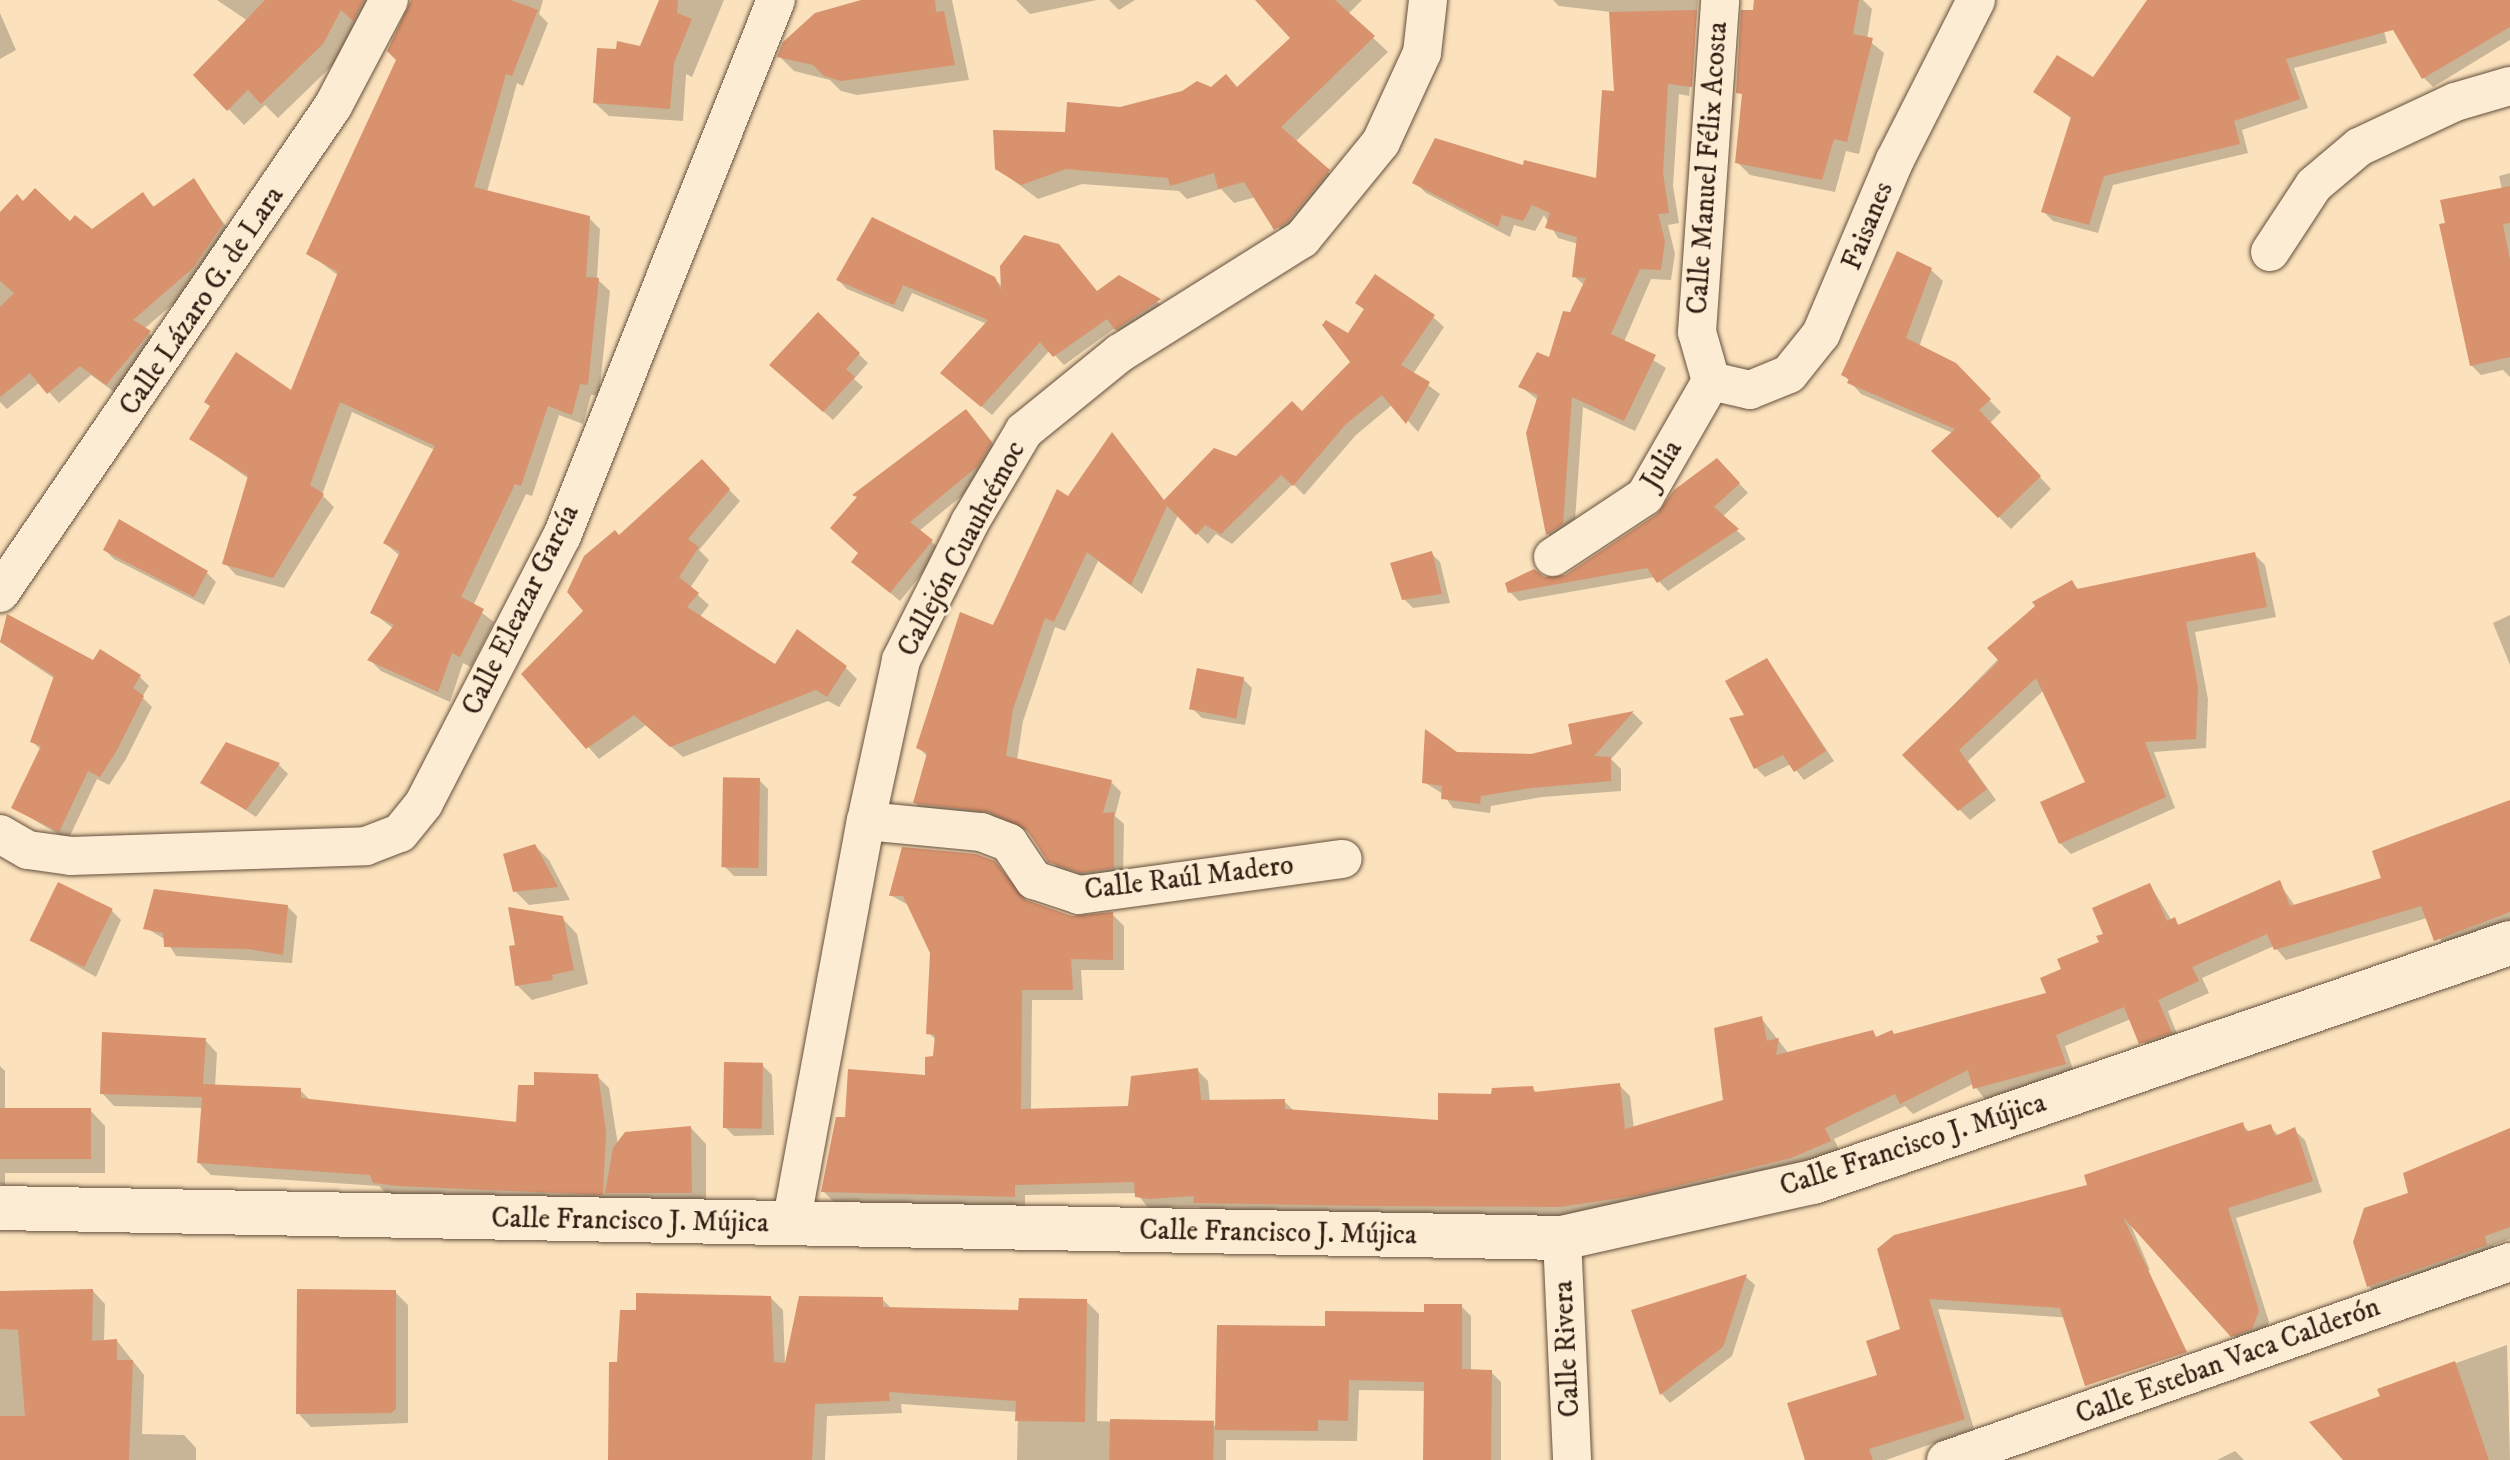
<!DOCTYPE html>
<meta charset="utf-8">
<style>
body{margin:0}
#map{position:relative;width:2510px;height:1460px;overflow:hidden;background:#fbe2bc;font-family:"IM FELL DW Pica",serif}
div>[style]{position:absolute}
.shadow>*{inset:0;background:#0003}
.building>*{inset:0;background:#d9926e;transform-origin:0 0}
.roads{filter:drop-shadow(0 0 2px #654f3d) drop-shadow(0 0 2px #654f3d)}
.street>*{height:38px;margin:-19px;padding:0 19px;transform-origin:19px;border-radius:19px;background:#fcecd3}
.secondary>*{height:44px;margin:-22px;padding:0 22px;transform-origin:22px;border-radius:22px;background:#fcecd3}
span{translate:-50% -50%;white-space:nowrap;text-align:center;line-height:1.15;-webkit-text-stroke:6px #fcecd3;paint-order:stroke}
.street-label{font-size:28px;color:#331e13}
</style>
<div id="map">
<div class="shadow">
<i style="clip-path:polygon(217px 0,379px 0,338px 60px,278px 118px,265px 105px,244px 125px,196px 75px,248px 21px)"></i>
<i style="clip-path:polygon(447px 0,543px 0,539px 14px,548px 23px,523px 86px,517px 83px,487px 192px,589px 218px,600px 229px,597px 279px,610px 291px,599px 395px,591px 395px,583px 424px,559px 415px,532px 496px,526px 494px,473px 606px,494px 622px,471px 667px,463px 663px,450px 702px,381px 671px,370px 660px,394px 629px,373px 613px,400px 556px,385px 543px,435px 450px,352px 412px,322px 495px,334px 507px,284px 588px,236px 575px,225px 563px,249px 479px,191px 438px,292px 393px,339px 276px,308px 253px)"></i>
<i style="clip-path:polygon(661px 0,724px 0,692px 77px,686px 74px,683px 121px,609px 116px,595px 103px,641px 48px)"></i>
<i style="clip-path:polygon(872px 0,952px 0,969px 80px,857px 95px,841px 91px,830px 80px,794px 71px,779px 56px)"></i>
<i style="clip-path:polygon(1016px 0,1097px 0,1030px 14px)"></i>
<i style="clip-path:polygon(1109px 0,1135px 0,1119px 10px)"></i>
<i style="clip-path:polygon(1258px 0,1362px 0,1348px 14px,1388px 52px,1295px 142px,1343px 186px,1291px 244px,1256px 197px,1234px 203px,1221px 189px,1187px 199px,1179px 191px,1082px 184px,1038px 199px,997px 168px,1120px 109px,1238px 89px,1293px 39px)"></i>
<i style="clip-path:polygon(1553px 0,1698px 0,1689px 96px,1679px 94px,1673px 186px,1679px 223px,1668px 225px,1675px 254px,1671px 280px,1651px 279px,1624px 342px,1666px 368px,1635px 431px,1583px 407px,1574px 535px,1559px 545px,1548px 534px,1528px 433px,1538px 400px,1521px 387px,1550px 360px,1585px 286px,1574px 276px,1578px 244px,1558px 238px,1544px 215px,1535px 231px,1514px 225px,1510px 237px,1426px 193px,1415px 182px,1524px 168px,1598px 180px,1616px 93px,1611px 12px,1559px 6px)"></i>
<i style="clip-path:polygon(1756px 0,1863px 0,1872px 9px,1867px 39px,1884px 53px,1859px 154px,1846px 151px,1835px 192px,1750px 175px,1737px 162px)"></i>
<i style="clip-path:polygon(2148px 0,2376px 0,2387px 43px,2294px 68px,2308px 108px,2242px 130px,2248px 153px,2113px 185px,2098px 233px,2053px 221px,2044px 212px,2072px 119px,2036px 92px,2093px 80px)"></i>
<i style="clip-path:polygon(2394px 0,2510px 0,2510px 40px,2433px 87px,2424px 78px)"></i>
<i style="clip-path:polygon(0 13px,16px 50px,0 59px)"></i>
<i style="clip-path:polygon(2510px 173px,2510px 377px,2503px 370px,2481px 375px,2471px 365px,2502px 190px,2499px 176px)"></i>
<i style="clip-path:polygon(194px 181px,232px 235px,203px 278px,144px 329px,159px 342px,117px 394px,91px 375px,59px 403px,40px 382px,7px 409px,0 402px,0 215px,23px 204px,92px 231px,143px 194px,155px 208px)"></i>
<i style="clip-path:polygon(1931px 270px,1943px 281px,1919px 347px,1954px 365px,2001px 412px,1990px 423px,2051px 489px,2011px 529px,1934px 451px,1953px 433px,1861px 394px,1843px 374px)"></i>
<i style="clip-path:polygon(993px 278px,1003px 287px,1098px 293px,1119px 278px,1168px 309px,1125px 338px,1115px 328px,1064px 365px,1050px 350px,992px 415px,952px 382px,987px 324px,912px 293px,903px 312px,847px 289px,838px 280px)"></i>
<i style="clip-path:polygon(1357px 303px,1433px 317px,1444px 327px,1413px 374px,1440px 394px,1418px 432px,1393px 404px,1356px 435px,1304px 495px,1293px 484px,1232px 544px,1216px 534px,1208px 544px,1178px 515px,1142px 594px,1098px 561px,1065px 631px,1055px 627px,1023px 721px,1017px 760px,1111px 782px,1121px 792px,1115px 816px,1124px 824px,1123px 878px,1093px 882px,1061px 872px,1027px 831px,996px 820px,926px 813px,915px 803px,928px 757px,919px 748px,1068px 499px,1165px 502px,1302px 414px,1352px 362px,1348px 336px,1366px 311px)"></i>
<i style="clip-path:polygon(818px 315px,868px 363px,854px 379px,863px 387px,833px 420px,781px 374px)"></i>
<i style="clip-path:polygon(975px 421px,1000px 453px,987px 475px,919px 531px,941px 550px,900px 601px,853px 562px)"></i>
<i style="clip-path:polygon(1717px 460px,1748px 493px,1722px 517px,1746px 539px,1668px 591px,1655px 577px,1519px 601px,1510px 592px,1543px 579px,1566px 577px,1659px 516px)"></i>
<i style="clip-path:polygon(702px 462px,740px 501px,699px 550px,709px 560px,690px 588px,709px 605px,699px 618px,776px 667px,845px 667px,857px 679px,839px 707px,828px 701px,683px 757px,646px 725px,599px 759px,524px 674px,586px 612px,619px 537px)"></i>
<i style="clip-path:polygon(120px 522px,207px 573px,216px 582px,204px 605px,114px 559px,105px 550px)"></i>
<i style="clip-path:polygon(1431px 553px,1440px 562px,1450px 603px,1413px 608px,1404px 599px)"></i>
<i style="clip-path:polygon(2255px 555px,2265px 565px,2276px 617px,2195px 632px,2208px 699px,2206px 748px,2154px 752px,2175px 808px,2071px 854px,2060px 843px,2087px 783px,2044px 690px,1968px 761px,1996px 800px,1970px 820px,1905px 755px,2072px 583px,2080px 591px)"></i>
<i style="clip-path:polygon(2510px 615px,2510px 665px,2493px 623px)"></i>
<i style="clip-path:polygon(8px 617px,94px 662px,139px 676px,149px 686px,142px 697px,152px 707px,126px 759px,109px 785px,97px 779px,68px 840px,14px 808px,41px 750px,32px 741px,55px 679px,0 642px)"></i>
<i style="clip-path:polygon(1767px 660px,1834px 761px,1804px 780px,1791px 764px,1765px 777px,1756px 768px)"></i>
<i style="clip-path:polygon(1243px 679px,1252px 688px,1245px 725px,1202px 718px,1192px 708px)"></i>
<i style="clip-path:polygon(1633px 713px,1643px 723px,1611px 759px,1621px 769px,1621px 791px,1542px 797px,1491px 806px,1490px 813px,1453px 808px,1443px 794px,1424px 782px,1457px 754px,1531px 756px,1575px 745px,1570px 725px)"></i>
<i style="clip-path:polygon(226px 745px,279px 765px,288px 774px,256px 817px,203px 782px)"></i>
<i style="clip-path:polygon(759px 780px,768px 789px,767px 876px,734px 876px,725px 867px)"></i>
<i style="clip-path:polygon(2510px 802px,2510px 926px,2446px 948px,2427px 918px,2286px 960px,2274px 946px,2202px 978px,2209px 993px,2168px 1011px,2181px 1044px,2151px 1054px,2131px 1019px,2065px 1046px,2075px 1075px,1985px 1099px,1973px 1084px,1913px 1114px,1905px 1106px,1834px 1139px,1840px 1152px,1802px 1168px,1573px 1217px,1206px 1214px,1199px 1207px,1148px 1208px,1137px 1193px,1025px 1195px,1025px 1208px,834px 1202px,823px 1191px,847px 1119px,926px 1077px,935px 1058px,937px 1041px,929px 1033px,932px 952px,910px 906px,892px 896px,903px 849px,1028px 903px,1072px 918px,1113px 915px,1124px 926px,1124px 970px,1081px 970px,1083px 1000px,1032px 1000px,1031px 1111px,1130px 1108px,1197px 1070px,1208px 1081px,1210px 1102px,1284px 1101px,1294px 1111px,1440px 1122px,1493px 1096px,1532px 1088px,1538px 1094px,1619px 1085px,1630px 1096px,1634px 1129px,1726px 1102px,1761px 1018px,1789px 1054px,1872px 1032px,1878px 1039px,1896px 1036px,2048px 995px,2063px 970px,2101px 943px,2150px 885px,2172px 921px,2181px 926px,2279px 883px,2295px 906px,2383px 880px)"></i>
<i style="clip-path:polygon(535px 846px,549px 860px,570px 900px,529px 905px,515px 891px)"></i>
<i style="clip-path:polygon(288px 907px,297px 916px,292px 963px,176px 956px,166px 940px,146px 928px)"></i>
<i style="clip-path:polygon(112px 911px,121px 920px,96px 977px,31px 940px)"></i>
<i style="clip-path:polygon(562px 918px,577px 934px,588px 984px,532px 1000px,517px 985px)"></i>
<i style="clip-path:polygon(205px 1040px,217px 1053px,215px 1087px,300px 1090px,312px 1102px,518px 1124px,536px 1087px,597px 1076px,609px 1088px,618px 1145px,691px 1128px,706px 1144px,706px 1207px,388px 1195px,379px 1186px,211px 1175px,199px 1163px,203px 1108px,114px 1106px,102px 1093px)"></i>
<i style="clip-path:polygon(762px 1065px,772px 1075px,774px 1135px,734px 1136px,725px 1127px)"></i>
<i style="clip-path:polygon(0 1066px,5px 1071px,5px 1108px,90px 1110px,105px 1126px,105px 1173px,5px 1173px,5px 1185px,0 1184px)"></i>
<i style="clip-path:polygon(2242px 1125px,2251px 1133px,2270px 1127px,2279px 1136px,2294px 1130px,2305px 1140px,2322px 1192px,2236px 1218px,2269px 1322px,2262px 1339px,2243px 1346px,2130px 1223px,2150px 1270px,2080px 1296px,2089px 1319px,1938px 1309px,1974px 1429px,1886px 1460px,1807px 1460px,1880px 1377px,1903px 1331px,1879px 1249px,2090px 1186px,2087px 1176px)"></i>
<i style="clip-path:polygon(2510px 1130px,2510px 1239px,2493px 1245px,2495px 1254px,2378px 1296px,2369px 1286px,2355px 1242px,2410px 1194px)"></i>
<i style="clip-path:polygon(1746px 1277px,1755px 1285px,1732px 1356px,1670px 1403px,1662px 1394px,1633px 1311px)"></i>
<i style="clip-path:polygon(93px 1291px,105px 1304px,104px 1342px,117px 1341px,144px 1375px,142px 1434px,184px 1435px,196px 1448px,196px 1460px,0 1460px,0 1292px)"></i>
<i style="clip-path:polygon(395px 1292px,408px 1305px,408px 1423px,311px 1427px,298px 1413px)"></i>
<i style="clip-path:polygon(771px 1298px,783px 1310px,785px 1365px,882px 1299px,892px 1309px,1020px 1312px,1086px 1301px,1099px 1314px,1097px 1421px,1217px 1426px,1327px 1328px,1461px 1306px,1471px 1316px,1471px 1371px,1491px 1372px,1501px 1382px,1501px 1460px,1425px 1460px,1426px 1391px,1359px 1390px,1357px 1441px,1226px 1440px,1226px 1460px,1017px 1460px,1018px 1412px,901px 1404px,902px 1413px,827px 1416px,825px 1460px,610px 1460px,619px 1364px)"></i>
<i style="clip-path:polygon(2507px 1345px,2510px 1460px,2355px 1460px,2382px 1397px,2380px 1390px)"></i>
<i style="clip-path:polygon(2235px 1451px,2244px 1460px,2217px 1460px)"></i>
</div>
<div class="building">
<i style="clip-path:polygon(265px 0,364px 0,353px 21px,341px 10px,323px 44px,261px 104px,248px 90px,227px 111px,193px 75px)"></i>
<i style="clip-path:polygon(411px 0,511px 0,538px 10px,512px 76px,506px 74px,474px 187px,590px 216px,586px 277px,599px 278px,588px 385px,580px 384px,572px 415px,548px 406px,521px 486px,515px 484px,461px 597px,484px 609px,460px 657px,452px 653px,438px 692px,367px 660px,394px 625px,370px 613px,400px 552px,383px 543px,435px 446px,340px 402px,310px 485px,324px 494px,273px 578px,222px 564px,248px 476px,189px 439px,210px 406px,204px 402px,236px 352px,291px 390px,338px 272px,306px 254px,396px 60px,387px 51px)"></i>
<i style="clip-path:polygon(659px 0,678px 0,677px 13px,692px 19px,674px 63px,670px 109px,593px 103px,597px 48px,616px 49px,617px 41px,640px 46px)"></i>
<i style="clip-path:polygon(861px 0,935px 0,936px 12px,944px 11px,955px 65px,841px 81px,824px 76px,813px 65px,777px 57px,783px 42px,815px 13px)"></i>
<i style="clip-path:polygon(1255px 0,1335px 0,1375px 36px,1281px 127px,1330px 170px,1287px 222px,1274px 230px,1244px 182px,1218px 189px,1214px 173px,1170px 186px,1168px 178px,1066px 169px,1021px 185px,995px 169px,993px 130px,1065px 132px,1067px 102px,1120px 107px,1182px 91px,1197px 81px,1211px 87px,1226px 74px,1237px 87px,1290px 38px)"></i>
<i style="clip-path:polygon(1754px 0,1859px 0,1853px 34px,1873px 38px,1847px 142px,1834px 139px,1822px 180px,1735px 163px,1742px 94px,1736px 93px,1741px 10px,1753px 10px)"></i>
<i style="clip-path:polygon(2147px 0,2510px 0,2510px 27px,2422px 79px,2393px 30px,2286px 59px,2300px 99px,2234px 121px,2240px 144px,2104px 176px,2089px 225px,2041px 212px,2071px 117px,2033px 92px,2057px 55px,2093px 77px)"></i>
<i style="clip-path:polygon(1697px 10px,1692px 87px,1668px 84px,1663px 173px,1669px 213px,1658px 214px,1665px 241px,1661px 270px,1640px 269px,1611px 334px,1656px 355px,1624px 421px,1572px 397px,1563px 524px,1546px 535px,1526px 433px,1538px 395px,1518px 387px,1537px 352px,1549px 357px,1563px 311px,1570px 312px,1586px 278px,1572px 277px,1577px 237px,1545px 228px,1550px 213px,1532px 205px,1523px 221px,1502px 215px,1498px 227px,1412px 183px,1435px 138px,1523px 165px,1524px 160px,1596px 178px,1602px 90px,1614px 91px,1609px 12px)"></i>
<i style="clip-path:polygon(194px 178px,223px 224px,193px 268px,133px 320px,151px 331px,106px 385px,80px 366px,47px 394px,30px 373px,0 397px,0 307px,14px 293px,0 281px,0 212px,17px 194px,23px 201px,35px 188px,70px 221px,75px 215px,92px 229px,143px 192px,153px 207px)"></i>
<i style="clip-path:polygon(2510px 186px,2510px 223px,2503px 224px,2510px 260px,2510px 357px,2470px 366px,2439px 224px,2445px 223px,2440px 200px)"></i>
<i style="clip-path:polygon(872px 217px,995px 277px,1001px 290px,1000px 266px,1024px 235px,1059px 244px,1097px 291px,1119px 275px,1161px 299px,1115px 330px,1107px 319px,1053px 357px,1040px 342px,981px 407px,940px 373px,988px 320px,903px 285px,894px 305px,836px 280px)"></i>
<i style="clip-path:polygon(1897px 251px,1932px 268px,1906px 338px,1956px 363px,1991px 399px,1979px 410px,2041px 476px,1998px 518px,1931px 451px,1955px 429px,1847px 383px,1849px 379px,1841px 375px)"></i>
<i style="clip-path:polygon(1375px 274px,1435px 315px,1401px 365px,1430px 382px,1406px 424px,1382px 395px,1346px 424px,1293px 486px,1281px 475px,1221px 534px,1205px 525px,1196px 535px,1167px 506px,1131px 585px,1087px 552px,1054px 622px,1045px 618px,1013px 709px,1006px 756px,1112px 780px,1103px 813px,1114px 812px,1114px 868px,1081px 873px,1048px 862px,1027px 830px,989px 812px,913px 803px,927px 753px,916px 748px,960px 612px,993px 625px,1057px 489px,1068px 496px,1112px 432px,1164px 500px,1214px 448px,1236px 456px,1292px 401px,1302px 411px,1350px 362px,1322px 325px,1326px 320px,1348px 333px,1364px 309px,1355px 303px)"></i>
<i style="clip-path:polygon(818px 312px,860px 353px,846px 369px,855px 377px,823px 412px,769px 365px)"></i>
<i style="clip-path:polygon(966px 409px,992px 442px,978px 466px,910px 522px,933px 540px,890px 593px,851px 562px,858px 553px,830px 528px,857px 497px,852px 495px)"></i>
<i style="clip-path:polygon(1717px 458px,1740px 483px,1714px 507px,1739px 529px,1657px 583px,1647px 568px,1508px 593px,1505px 583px,1534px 569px,1544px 577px,1565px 575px,1657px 514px,1674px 490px)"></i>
<i style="clip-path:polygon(702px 459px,730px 489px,688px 539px,699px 547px,679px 577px,699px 593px,687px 607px,775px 664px,797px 629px,847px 666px,827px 697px,816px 690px,670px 747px,634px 715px,586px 749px,521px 674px,583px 611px,567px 592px,584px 556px,615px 530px,619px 535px)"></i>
<i style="clip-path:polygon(119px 519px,208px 571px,194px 597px,103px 550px)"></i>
<i style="clip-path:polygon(1432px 551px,1442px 594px,1402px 600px,1390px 563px)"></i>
<i style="clip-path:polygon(2255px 552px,2267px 607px,2186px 622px,2198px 687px,2196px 739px,2145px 742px,2166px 797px,2059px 844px,2040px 802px,2085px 782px,2036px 678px,1959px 750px,1987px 789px,1958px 811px,1902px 755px,1999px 661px,1987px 648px,2035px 606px,2032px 602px,2072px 580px,2077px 589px)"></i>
<i style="clip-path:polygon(7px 614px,93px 660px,100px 649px,141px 675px,133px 688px,144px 696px,117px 750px,100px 777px,88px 771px,59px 832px,11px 808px,41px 746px,30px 742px,54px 676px,0 642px)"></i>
<i style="clip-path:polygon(1767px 658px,1826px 751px,1794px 772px,1783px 755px,1754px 769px,1729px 718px,1744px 715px,1725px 681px)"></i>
<i style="left:1197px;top:668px;width:48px;height:42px;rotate:11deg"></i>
<i style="clip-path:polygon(1634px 711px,1594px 756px,1611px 757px,1611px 781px,1531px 788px,1481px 796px,1480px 804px,1441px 799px,1442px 786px,1422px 783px,1425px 729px,1457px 752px,1531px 754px,1572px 744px,1568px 724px)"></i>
<i style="clip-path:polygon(226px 742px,280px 763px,246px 810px,200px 783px)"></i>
<i style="left:760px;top:778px;width:90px;height:37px;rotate:91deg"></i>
<i style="clip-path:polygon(2510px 800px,2510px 912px,2434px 941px,2421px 906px,2274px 950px,2267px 934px,2192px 967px,2199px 981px,2158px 1000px,2172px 1033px,2139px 1044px,2124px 1007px,2056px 1035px,2066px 1064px,1973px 1089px,1968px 1070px,1900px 1104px,1895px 1094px,1825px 1128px,1831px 1141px,1791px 1158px,1640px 1195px,1560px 1207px,1366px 1206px,1193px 1203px,1194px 1196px,1149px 1199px,1135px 1197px,1134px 1182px,1015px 1185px,1015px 1197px,821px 1192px,836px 1117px,845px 1117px,848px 1069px,925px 1075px,925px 1057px,933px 1056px,935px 1035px,926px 1034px,930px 953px,903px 896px,889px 896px,902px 847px,976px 854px,995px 861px,1026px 900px,1072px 916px,1113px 912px,1113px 960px,1071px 959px,1073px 990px,1022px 990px,1021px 1109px,1128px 1106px,1131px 1076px,1198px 1068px,1201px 1100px,1285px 1099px,1285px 1109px,1438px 1120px,1438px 1093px,1491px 1094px,1492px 1088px,1533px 1086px,1534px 1092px,1620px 1083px,1625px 1129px,1723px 1100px,1714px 1028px,1762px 1016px,1767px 1041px,1779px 1038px,1776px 1055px,1873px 1030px,1876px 1037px,1892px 1030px,1894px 1034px,2046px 993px,2040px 978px,2061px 969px,2057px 959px,2099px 942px,2096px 936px,2103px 934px,2092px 908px,2150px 883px,2167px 921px,2175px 917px,2178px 925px,2280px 880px,2290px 906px,2381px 878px,2372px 851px)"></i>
<i style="clip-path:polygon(535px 844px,558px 887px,513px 892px,503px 854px)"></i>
<i style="left:58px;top:882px;width:61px;height:65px;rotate:26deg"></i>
<i style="clip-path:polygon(154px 889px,288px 905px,283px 955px,249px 949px,164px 947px,163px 933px,143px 929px)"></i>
<i style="clip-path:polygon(508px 907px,563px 916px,574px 970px,552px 975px,553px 980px,515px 986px,509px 946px,515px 945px)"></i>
<i style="clip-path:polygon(102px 1032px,206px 1038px,203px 1084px,301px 1088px,301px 1098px,516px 1122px,518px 1085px,534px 1085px,534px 1072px,598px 1074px,606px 1132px,603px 1195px,398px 1186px,373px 1183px,370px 1175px,197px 1163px,202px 1097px,100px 1094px)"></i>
<i style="left:724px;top:1062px;width:39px;height:66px;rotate:1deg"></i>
<i style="left:0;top:1108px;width:91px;height:51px"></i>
<i style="clip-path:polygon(2243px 1122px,2246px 1132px,2271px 1124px,2275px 1136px,2295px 1127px,2313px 1181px,2228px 1208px,2259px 1311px,2252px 1329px,2231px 1337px,2123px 1217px,2187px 1352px,2085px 1386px,2060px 1308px,1929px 1299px,1965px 1419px,1869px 1449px,1873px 1460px,1805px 1460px,1787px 1403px,1877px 1375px,1866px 1341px,1900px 1329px,1877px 1249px,1894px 1235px,2087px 1185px,2084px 1175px)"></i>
<i style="clip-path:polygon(691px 1126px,692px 1193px,605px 1193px,613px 1148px,625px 1132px)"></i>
<i style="clip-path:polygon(2510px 1128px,2510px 1227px,2485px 1236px,2487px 1245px,2367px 1287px,2353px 1242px,2364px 1208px,2408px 1193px,2403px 1173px)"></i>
<i style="clip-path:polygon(1747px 1274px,1723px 1347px,1660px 1395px,1631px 1310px)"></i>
<i style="clip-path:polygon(93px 1289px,92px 1341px,117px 1339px,117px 1360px,133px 1360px,129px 1460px,0 1460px,0 1416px,25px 1416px,18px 1330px,0 1329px,0 1291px)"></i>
<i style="clip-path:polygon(297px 1289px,396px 1290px,396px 1409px,391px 1413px,296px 1414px)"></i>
<i style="clip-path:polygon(636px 1293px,771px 1296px,774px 1362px,785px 1363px,799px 1296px,883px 1297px,883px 1307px,1018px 1310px,1019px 1298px,1087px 1299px,1085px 1422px,1015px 1421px,1016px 1401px,889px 1392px,890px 1401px,815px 1404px,812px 1460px,608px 1460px,609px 1362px,617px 1362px,620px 1310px,636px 1310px)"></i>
<i style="clip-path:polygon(1424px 1304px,1462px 1304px,1462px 1369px,1492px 1370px,1491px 1460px,1423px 1460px,1424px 1382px,1349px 1380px,1348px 1421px,1318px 1420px,1318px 1431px,1215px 1430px,1217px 1325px,1325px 1326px,1325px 1311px,1424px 1312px)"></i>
<i style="clip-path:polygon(2455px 1361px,2489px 1460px,2343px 1460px,2309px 1422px,2380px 1396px,2377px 1389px)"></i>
<i style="left:1110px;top:1419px;width:104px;height:41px;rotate:1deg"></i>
</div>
<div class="roads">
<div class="street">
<i style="left:2270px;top:252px;width:80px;rotate:-56.7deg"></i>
<i style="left:2314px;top:185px;width:59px;rotate:-40.2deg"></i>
<i style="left:2359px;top:147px;width:106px;rotate:-25.1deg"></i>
<i style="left:2455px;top:102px;width:57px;rotate:-16.2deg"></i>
<i style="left:1711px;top:381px;width:40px;rotate:13deg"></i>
<i style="left:1750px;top:390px;width:42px;rotate:-22.3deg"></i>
<i style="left:1789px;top:374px;width:51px;rotate:-51.3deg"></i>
<i style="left:1821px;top:334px;width:189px;rotate:-67deg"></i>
<i style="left:1895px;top:160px;width:179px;rotate:-63.1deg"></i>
<i style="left:1711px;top:381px;width:51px;rotate:-105.9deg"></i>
<i style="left:1697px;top:332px;width:333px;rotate:-86deg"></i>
<i style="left:1553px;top:557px;width:110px;rotate:-33.5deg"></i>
<i style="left:1645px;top:496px;width:133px;rotate:-60.1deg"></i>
<i style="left:0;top:593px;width:590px;rotate:-55.64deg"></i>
<i style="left:333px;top:106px;width:120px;rotate:-62.2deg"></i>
<i style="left:866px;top:821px;width:116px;rotate:5.5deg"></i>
<i style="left:981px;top:832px;width:30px;rotate:21deg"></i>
<i style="left:1009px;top:843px;width:45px;rotate:56deg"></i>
<i style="left:1034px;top:880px;width:47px;rotate:18.4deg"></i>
<i style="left:1079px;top:895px;width:266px;rotate:-7.8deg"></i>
<i style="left:0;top:834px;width:32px;rotate:30deg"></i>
<i style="left:28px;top:850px;width:43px;rotate:7.9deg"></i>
<i style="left:71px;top:856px;width:295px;rotate:-1.9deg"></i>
<i style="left:366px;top:846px;width:36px;rotate:-21deg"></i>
<i style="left:400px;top:833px;width:38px;rotate:-51deg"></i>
<i style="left:424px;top:803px;width:301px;rotate:-62.7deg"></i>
<i style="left:562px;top:536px;width:577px;rotate:-68.24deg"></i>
<i style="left:791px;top:1224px;width:410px;rotate:-79.5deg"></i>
<i style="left:866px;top:821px;width:165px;rotate:-77.7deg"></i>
<i style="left:901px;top:660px;width:154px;rotate:-63.4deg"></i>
<i style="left:970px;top:522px;width:106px;rotate:-59.3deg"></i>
<i style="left:1024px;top:431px;width:124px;rotate:-39.1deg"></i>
<i style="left:1120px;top:353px;width:215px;rotate:-32.1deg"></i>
<i style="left:1302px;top:239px;width:125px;rotate:-50.8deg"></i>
<i style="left:1381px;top:142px;width:98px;rotate:-65.3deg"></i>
<i style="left:1422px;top:53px;width:53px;rotate:-83.5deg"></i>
<i style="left:1562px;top:1238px;width:222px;rotate:87.4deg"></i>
<i style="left:1946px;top:1460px;width:598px;rotate:-19.34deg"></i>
</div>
<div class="secondary">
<i style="left:0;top:1208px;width:1562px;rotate:1.1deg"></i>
<i style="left:1562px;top:1238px;width:257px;rotate:-12.6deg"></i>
<i style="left:1813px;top:1182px;width:737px;rotate:-18.93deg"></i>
</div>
</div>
<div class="street-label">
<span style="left:1708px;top:168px;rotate:-86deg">Calle Manuel Félix Acosta</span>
<span style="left:1868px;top:226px;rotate:-68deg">Faisanes</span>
<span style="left:202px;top:301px;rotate:-56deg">Calle Lázaro G. de Lara</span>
<span style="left:1662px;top:465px;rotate:-59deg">Julia</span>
<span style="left:962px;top:549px;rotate:-62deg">Callejón Cuauhtémoc</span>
<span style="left:521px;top:610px;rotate:-64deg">Calle Eleazar García</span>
<span style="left:1189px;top:878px;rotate:-7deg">Calle Raúl Madero</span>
<span style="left:1913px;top:1145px;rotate:-18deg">Calle Francisco J. Mújica</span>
<span style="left:630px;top:1221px;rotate:1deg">Calle Francisco J. Mújica</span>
<span style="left:1278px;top:1233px;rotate:1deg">Calle Francisco J. Mújica</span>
<span style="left:1567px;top:1349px;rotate:-93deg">Calle Rivera</span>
<span style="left:2228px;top:1361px;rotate:-20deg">Calle Esteban Vaca Calderón</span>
</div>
</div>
